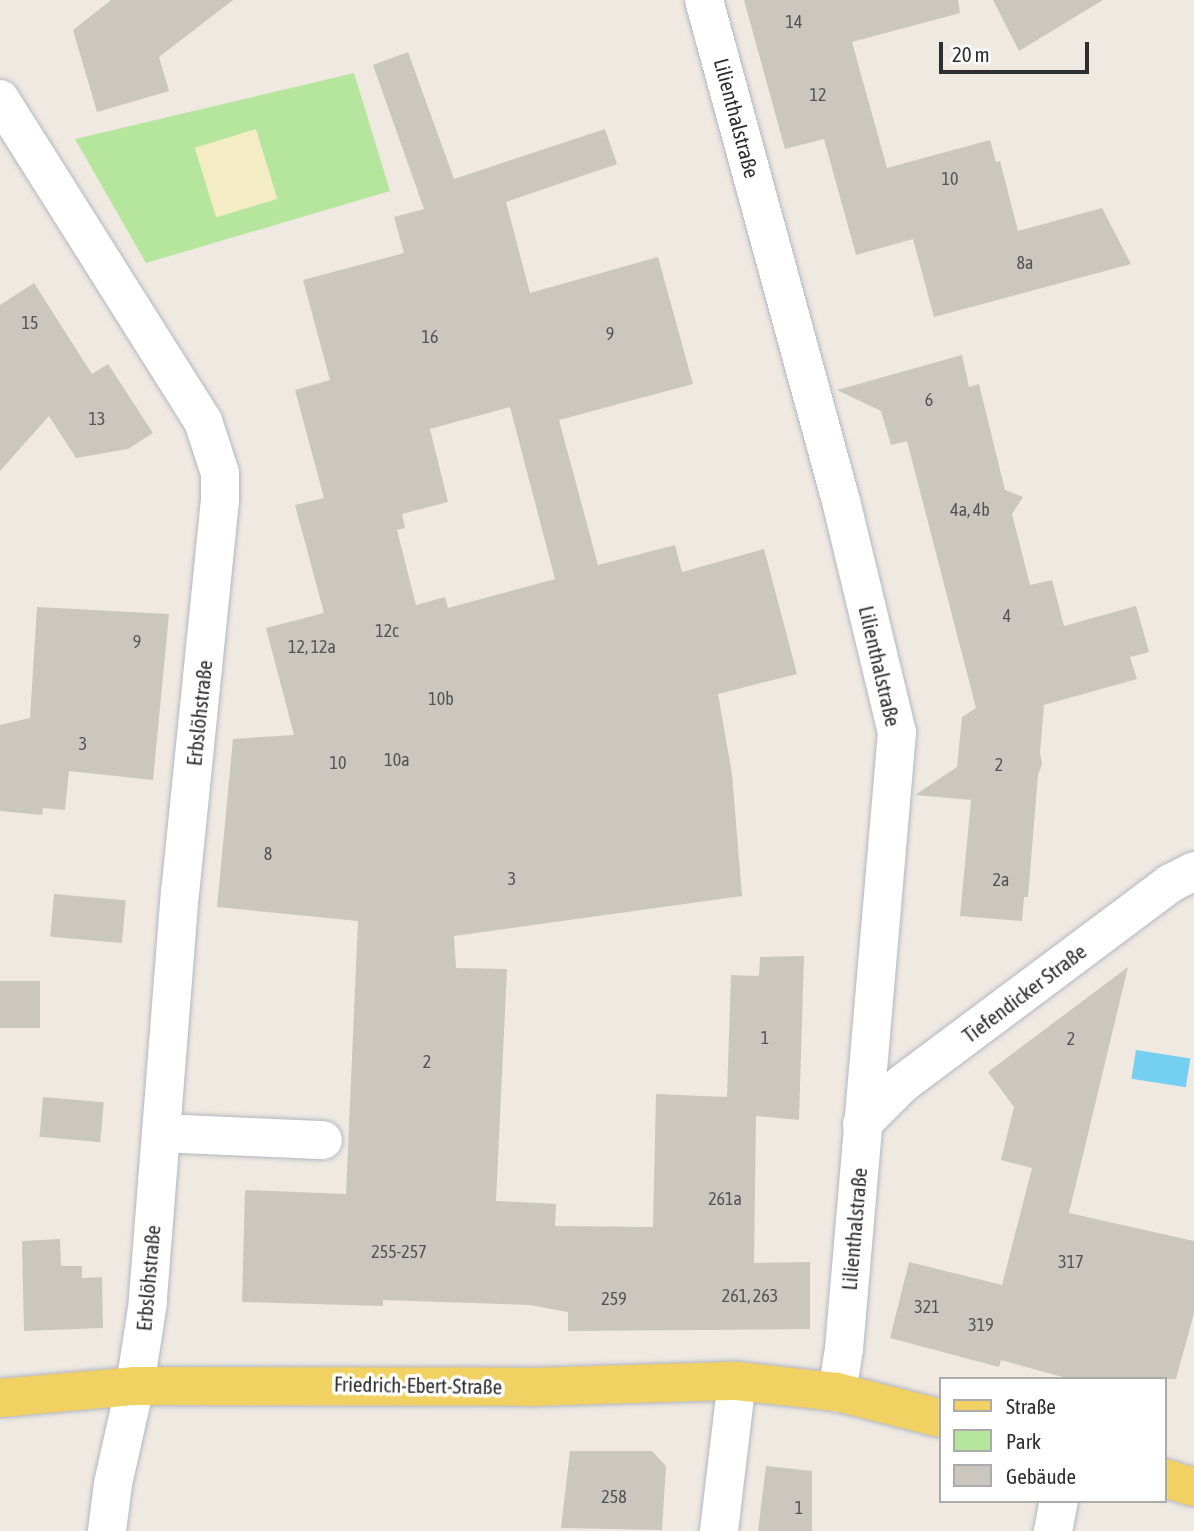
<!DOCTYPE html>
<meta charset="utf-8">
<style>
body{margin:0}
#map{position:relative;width:1194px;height:1531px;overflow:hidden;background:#efe9e1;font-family:"Asap Condensed",sans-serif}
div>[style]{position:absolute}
.green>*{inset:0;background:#b6e59e}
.sand>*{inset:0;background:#f3ecc5;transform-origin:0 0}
.water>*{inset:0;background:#75cff0;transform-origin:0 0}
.building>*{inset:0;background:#cbc7bf;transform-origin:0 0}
.roads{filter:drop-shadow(0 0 2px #b4b7c1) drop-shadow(0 0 2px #b4b7c1)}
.minor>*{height:38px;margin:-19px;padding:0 19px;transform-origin:19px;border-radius:19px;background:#fff}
.major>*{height:38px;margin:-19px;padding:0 19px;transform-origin:19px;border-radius:19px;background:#f2d163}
span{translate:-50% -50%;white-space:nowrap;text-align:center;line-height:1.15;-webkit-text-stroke:7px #fff;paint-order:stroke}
.number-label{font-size:18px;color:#555452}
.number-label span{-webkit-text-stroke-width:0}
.street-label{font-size:21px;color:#2e2e2e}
.legend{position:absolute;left:939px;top:1377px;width:228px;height:126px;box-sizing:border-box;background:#fff;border:2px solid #ababab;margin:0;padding:9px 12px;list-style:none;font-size:21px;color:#2e2e2e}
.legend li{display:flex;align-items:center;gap:14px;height:35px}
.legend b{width:35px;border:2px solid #ababab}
.scale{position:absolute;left:939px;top:42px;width:150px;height:32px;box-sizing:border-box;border:4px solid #2e2e2e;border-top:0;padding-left:9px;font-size:21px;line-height:24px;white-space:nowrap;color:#2e2e2e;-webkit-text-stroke:5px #fff;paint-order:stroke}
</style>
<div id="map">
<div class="green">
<i style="clip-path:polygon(354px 73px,390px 191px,146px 263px,75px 139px)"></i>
</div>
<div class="sand">
<i style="left:256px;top:129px;width:73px;height:64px;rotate:73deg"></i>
</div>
<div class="water">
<i style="left:1136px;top:1050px;width:55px;height:29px;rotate:9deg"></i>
</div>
<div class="building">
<i style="clip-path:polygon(111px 0,233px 0,159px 57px,169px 91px,97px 112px,73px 30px)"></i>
<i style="clip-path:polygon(744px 0,958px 0,960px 13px,852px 42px,887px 168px,990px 140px,996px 162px,1000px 161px,1018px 231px,1102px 208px,1131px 264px,934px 317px,913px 239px,856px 255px,824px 139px,785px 149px)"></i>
<i style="clip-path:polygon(993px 0,1103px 0,1019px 51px)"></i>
<i style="clip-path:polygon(evenodd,408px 52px,454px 179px,605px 129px,617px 164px,506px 202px,530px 293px,658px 257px,693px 384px,559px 420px,598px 565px,675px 545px,682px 572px,764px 549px,797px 674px,718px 694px,732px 774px,742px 896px,454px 936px,456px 968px,507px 969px,496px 1201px,556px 1204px,555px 1226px,653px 1227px,656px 1094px,727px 1097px,731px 975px,759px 976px,760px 957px,804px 956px,799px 1120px,756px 1116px,754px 1263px,810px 1262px,810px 1329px,568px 1331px,568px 1312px,530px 1305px,383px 1300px,383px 1306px,242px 1302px,245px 1190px,346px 1194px,358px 921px,217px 907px,233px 739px,294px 735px,266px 628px,324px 613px,295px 505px,324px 498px,295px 390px,330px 380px,303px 280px,404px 253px,394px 217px,424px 209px,373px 65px,408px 52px,510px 407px,555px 579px,448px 608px,445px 597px,416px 605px,397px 530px,405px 528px,402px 514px,448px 502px,430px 429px,510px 407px)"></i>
<i style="clip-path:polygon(34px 283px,92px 374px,108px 364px,153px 433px,128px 449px,76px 458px,49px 416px,0 471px,0 305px)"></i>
<i style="clip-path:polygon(962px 355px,969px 387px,979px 384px,1005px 490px,1023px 497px,1012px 514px,1030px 585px,1052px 580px,1064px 626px,1136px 606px,1149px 652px,1130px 657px,1137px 679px,1044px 705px,1040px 753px,1042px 764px,1038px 775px,1028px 897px,1024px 897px,1022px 921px,960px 916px,971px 800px,915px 795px,957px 767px,962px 717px,976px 708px,907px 441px,891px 445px,881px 411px,837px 390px)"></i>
<i style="clip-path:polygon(37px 607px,169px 614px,153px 780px,69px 771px,65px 810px,43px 808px,42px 815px,0 811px,0 725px,30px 718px)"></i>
<i style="left:54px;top:894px;width:72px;height:43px;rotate:5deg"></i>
<i style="clip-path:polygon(1128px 967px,1069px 1213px,1194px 1241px,1194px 1313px,1176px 1379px,1070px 1379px,1001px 1360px,999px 1367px,890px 1338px,909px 1262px,1002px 1285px,1032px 1168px,1001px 1160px,1014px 1107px,988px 1072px)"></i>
<i style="left:0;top:981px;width:40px;height:47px"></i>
<i style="left:43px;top:1097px;width:61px;height:40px;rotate:5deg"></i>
<i style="clip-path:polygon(60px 1239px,61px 1266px,82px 1266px,82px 1278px,102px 1277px,103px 1328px,24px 1331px,22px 1241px)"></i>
<i style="clip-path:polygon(570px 1451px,652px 1451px,666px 1466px,662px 1530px,561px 1528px)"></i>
<i style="clip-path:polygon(766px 1466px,812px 1471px,812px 1531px,758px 1531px)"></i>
</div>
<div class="roads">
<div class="minor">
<i style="left:704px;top:0;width:519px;rotate:74.71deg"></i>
<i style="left:841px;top:501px;width:238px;rotate:76.4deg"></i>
<i style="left:897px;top:732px;width:619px;rotate:94.91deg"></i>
<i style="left:844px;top:1349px;width:44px;rotate:99.2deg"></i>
<i style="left:0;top:99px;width:381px;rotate:57.8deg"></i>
<i style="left:203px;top:421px;width:55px;rotate:71.9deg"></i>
<i style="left:220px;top:473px;width:27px;rotate:90deg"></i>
<i style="left:220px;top:500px;width:393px;rotate:95.8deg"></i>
<i style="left:180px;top:891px;width:412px;rotate:94.5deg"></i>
<i style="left:148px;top:1302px;width:85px;rotate:98.8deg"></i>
<i style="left:135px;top:1386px;width:100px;rotate:102.7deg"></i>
<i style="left:113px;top:1484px;width:47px;rotate:97.3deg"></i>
<i style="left:862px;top:1124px;width:57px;rotate:-45deg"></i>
<i style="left:902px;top:1084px;width:334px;rotate:-36.8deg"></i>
<i style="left:1169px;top:884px;width:28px;rotate:-27deg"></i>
<i style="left:161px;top:1133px;width:162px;rotate:2.5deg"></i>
<i style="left:719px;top:1531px;width:151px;rotate:-83.2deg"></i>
<i style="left:1053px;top:1531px;width:31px;rotate:-79deg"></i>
</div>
<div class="major">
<i style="left:0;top:1398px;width:136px;rotate:-5.1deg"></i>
<i style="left:135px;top:1386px;width:395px;rotate:0.1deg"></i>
<i style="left:530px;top:1387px;width:207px;rotate:-1.7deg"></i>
<i style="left:737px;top:1381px;width:101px;rotate:6.3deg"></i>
<i style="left:837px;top:1392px;width:106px;rotate:14.2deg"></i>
<i style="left:1164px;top:1478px;width:31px;rotate:17deg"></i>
</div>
</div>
<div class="number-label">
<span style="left:794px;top:22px">14</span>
<span style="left:818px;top:95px">12</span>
<span style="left:950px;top:179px">10</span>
<span style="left:1025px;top:263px">8a</span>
<span style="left:30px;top:323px">15</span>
<span style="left:610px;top:334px">9</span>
<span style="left:430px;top:337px">16</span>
<span style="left:929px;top:400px">6</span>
<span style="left:97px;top:419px">13</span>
<span style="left:970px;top:510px">4a, 4b</span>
<span style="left:1007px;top:616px">4</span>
<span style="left:387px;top:631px">12c</span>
<span style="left:137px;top:642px">9</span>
<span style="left:312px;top:647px">12, 12a</span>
<span style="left:441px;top:699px">10b</span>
<span style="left:83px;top:744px">3</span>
<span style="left:397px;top:760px">10a</span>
<span style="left:338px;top:763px">10</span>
<span style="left:999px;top:765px">2</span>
<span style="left:268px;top:854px">8</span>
<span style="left:512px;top:879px">3</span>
<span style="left:1001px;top:880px">2a</span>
<span style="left:765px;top:1038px">1</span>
<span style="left:1071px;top:1039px">2</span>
<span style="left:427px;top:1062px">2</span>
<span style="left:725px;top:1199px">261a</span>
<span style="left:399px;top:1252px">255-257</span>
<span style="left:1071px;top:1262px">317</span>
<span style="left:750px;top:1296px">261, 263</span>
<span style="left:614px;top:1299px">259</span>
<span style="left:927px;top:1307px">321</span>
<span style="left:981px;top:1325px">319</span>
<span style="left:614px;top:1497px">258</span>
<span style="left:799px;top:1508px">1</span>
</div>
<div class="street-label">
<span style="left:737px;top:118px;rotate:75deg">Lilienthalstraße</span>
<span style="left:880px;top:666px;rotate:77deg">Lilienthalstraße</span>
<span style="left:199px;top:713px;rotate:-84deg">Erbslöhstraße</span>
<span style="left:1024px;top:993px;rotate:-37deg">Tiefendicker Straße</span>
<span style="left:854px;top:1229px;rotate:-85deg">Lilienthalstraße</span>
<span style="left:148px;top:1278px;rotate:-85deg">Erbslöhstraße</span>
<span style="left:418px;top:1385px;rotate:1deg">Friedrich-Ebert-Straße</span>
</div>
<ul class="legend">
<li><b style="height:9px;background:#f2d163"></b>Straße</li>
<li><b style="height:19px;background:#b6e59e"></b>Park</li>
<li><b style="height:19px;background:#cbc7bf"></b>Gebäude</li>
</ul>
<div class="scale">20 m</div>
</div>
